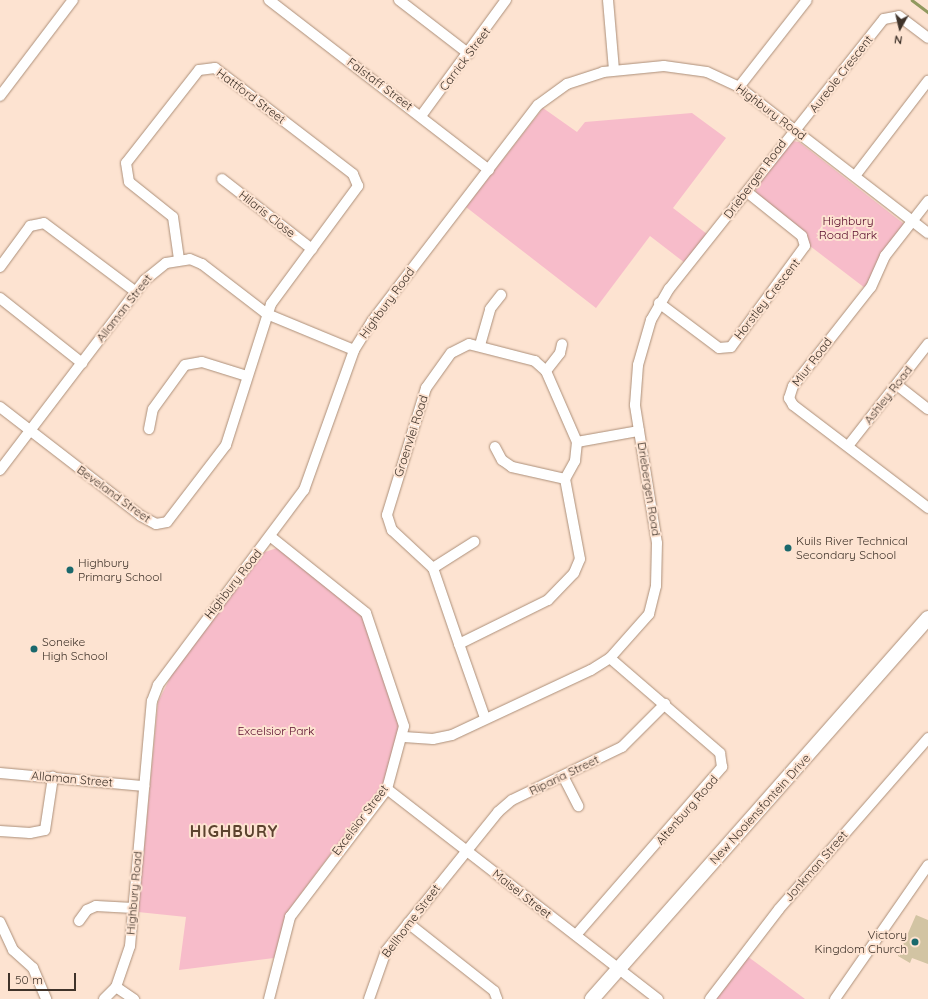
<!DOCTYPE html>
<style>
body{margin:0}
#map{position:relative;width:928px;height:999px;overflow:hidden;background:#fde3d1;font-family:Quicksand,sans-serif}
div>[style]{position:absolute}
.green>*{inset:0;background:#f7bcca}
.stream>*{height:2.5px;margin:-1.25px;padding:0 1.25px;transform-origin:1.25px;border-radius:1.25px;background:#91995f}
.building>*{inset:0;background:#d2c4a3}
.roads{filter:drop-shadow(0 0 1px #ac8f79) drop-shadow(0 0 1px #ac8f79)}
.street>*{height:10px;margin:-5px;padding:0 5px;transform-origin:5px;border-radius:5px;background:#fff}
.secondary>*{height:14px;margin:-7px;padding:0 7px;transform-origin:7px;border-radius:7px;background:#fff}
.dots>*{width:11px;height:11px;translate:-50% -50%;box-sizing:border-box;border:2px solid #fde3d1;border-radius:50%}
span{translate:-50% -50%;white-space:nowrap;text-align:center;line-height:1.15;-webkit-text-stroke:4px #fde3d1;paint-order:stroke}
.street-label{font-size:12px;color:#3f332a}
.park-label{font-size:12px;color:#560829}
.poi-label{font-size:12px;color:#3f332a}
.left{translate:0 -50%;text-align:left}
.right{translate:-100% -50%;text-align:right}
.district-label{font-size:16px;color:#5c432f;font-weight:700;letter-spacing:1px}
.north{position:absolute;left:880px;top:8px;width:40px;height:40px;-webkit-text-stroke:3px #fde3d1;paint-order:stroke;rotate:188deg;font-size:11px;font-weight:700;line-height:16px;text-align:center;color:#3f332a}
.north::after{content:'';display:block;margin:auto;width:14px;height:18px;background:#3f332a;clip-path:polygon(50% 0,100% 100%,50% 72%,0 100%)}
.scale{position:absolute;left:8px;top:973px;width:68px;height:18px;box-sizing:border-box;border:2px solid #3f332a;border-top:0;padding-left:5px;font-size:12px;line-height:14px;white-space:nowrap;color:#3f332a;-webkit-text-stroke:3px #fde3d1;paint-order:stroke}
</style>
<div id="map">
<div class="green">
<i style="clip-path:polygon(543px 108px,577px 132px,585px 122px,692px 113px,726px 138px,673px 208px,707px 234px,685px 263px,650px 236px,596px 308px,466px 207px)"></i>
<i style="clip-path:polygon(793px 141px,799px 142px,904px 224px,865px 288px,810px 246px,807px 237px,756px 193px,756px 188px)"></i>
<i style="clip-path:polygon(277px 548px,362px 614px,400px 728px,384px 783px,288px 911px,274px 958px,179px 970px,186px 917px,138px 912px,158px 702px,173px 672px,265px 552px)"></i>
<i style="clip-path:polygon(747px 956px,805px 999px,715px 999px)"></i>
</div>
<div class="stream">
<i style="left:912px;top:0;width:20px;rotate:37deg"></i>
</div>
<div class="building">
<i style="clip-path:polygon(916px 915px,928px 920px,928px 964px,912px 958px,910px 963px,898px 956px)"></i>
</div>
<div class="roads">
<div class="street">
<i style="left:269px;top:0;width:278px;rotate:37.7deg"></i>
<i style="left:399px;top:0;width:88px;rotate:37.6deg"></i>
<i style="left:608px;top:0;width:70px;rotate:85.1deg"></i>
<i style="left:739px;top:87px;width:110px;rotate:-52deg"></i>
<i style="left:0;top:96px;width:121px;rotate:-52.8deg"></i>
<i style="left:421px;top:116px;width:144px;rotate:-53.8deg"></i>
<i style="left:855px;top:176px;width:120px;rotate:-52.5deg"></i>
<i style="left:222px;top:179px;width:114px;rotate:37.9deg"></i>
<i style="left:928px;top:201px;width:70px;rotate:128deg"></i>
<i style="left:885px;top:256px;width:34px;rotate:114deg"></i>
<i style="left:871px;top:287px;width:126px;rotate:128.2deg"></i>
<i style="left:793px;top:386px;width:13px;rotate:108deg"></i>
<i style="left:789px;top:398px;width:8px;rotate:60deg"></i>
<i style="left:793px;top:405px;width:170px;rotate:37.3deg"></i>
<i style="left:0;top:267px;width:51px;rotate:-53.8deg"></i>
<i style="left:30px;top:226px;width:14px;rotate:-12deg"></i>
<i style="left:44px;top:223px;width:115px;rotate:36.9deg"></i>
<i style="left:0;top:298px;width:105px;rotate:38.4deg"></i>
<i style="left:659px;top:303px;width:75px;rotate:36.9deg"></i>
<i style="left:719px;top:348px;width:12px;rotate:-5deg"></i>
<i style="left:731px;top:347px;width:125px;rotate:-53.8deg"></i>
<i style="left:805px;top:246px;width:10px;rotate:-107deg"></i>
<i style="left:802px;top:236px;width:70px;rotate:-141.3deg"></i>
<i style="left:480px;top:345px;width:37px;rotate:-74deg"></i>
<i style="left:490px;top:309px;width:18px;rotate:-52deg"></i>
<i style="left:546px;top:371px;width:23px;rotate:-52deg"></i>
<i style="left:560px;top:353px;width:9px;rotate:-77deg"></i>
<i style="left:897px;top:385px;width:39px;rotate:38deg"></i>
<i style="left:0;top:407px;width:178px;rotate:37.7deg"></i>
<i style="left:141px;top:516px;width:17px;rotate:28deg"></i>
<i style="left:156px;top:524px;width:11px;rotate:-10deg"></i>
<i style="left:167px;top:522px;width:97px;rotate:-52.5deg"></i>
<i style="left:226px;top:445px;width:148px;rotate:-72.3deg"></i>
<i style="left:271px;top:304px;width:147px;rotate:-53.6deg"></i>
<i style="left:358px;top:186px;width:13px;rotate:-113deg"></i>
<i style="left:353px;top:174px;width:174px;rotate:-142.5deg"></i>
<i style="left:215px;top:68px;width:16px;rotate:173deg"></i>
<i style="left:199px;top:70px;width:118px;rotate:128.1deg"></i>
<i style="left:126px;top:163px;width:19px;rotate:81deg"></i>
<i style="left:129px;top:182px;width:56px;rotate:38.5deg"></i>
<i style="left:173px;top:217px;width:42px;rotate:81.9deg"></i>
<i style="left:149px;top:429px;width:20px;rotate:-79deg"></i>
<i style="left:153px;top:409px;width:54px;rotate:-54deg"></i>
<i style="left:185px;top:365px;width:17px;rotate:-10deg"></i>
<i style="left:202px;top:362px;width:47px;rotate:17.3deg"></i>
<i style="left:577px;top:442px;width:63px;rotate:-10.1deg"></i>
<i style="left:848px;top:446px;width:130px;rotate:-51.9deg"></i>
<i style="left:495px;top:447px;width:15px;rotate:62deg"></i>
<i style="left:502px;top:460px;width:12px;rotate:35deg"></i>
<i style="left:512px;top:467px;width:54px;rotate:12.8deg"></i>
<i style="left:0;top:470px;width:239px;rotate:-52.7deg"></i>
<i style="left:145px;top:280px;width:27px;rotate:-39deg"></i>
<i style="left:166px;top:263px;width:24px;rotate:-9deg"></i>
<i style="left:190px;top:259px;width:13px;rotate:23deg"></i>
<i style="left:202px;top:264px;width:82px;rotate:37.6deg"></i>
<i style="left:267px;top:314px;width:94px;rotate:22.5deg"></i>
<i style="left:433px;top:568px;width:49px;rotate:-32.4deg"></i>
<i style="left:459px;top:644px;width:99px;rotate:-26.3deg"></i>
<i style="left:548px;top:600px;width:37px;rotate:-46deg"></i>
<i style="left:574px;top:573px;width:15px;rotate:-67deg"></i>
<i style="left:580px;top:559px;width:81px;rotate:-100.6deg"></i>
<i style="left:565px;top:479px;width:21px;rotate:-61deg"></i>
<i style="left:575px;top:461px;width:19px;rotate:-84deg"></i>
<i style="left:577px;top:442px;width:77px;rotate:-113.6deg"></i>
<i style="left:546px;top:371px;width:15px;rotate:-138deg"></i>
<i style="left:535px;top:361px;width:68px;rotate:-165.6deg"></i>
<i style="left:469px;top:344px;width:20px;rotate:153deg"></i>
<i style="left:451px;top:353px;width:43px;rotate:125.5deg"></i>
<i style="left:426px;top:388px;width:133px;rotate:107.1deg"></i>
<i style="left:387px;top:515px;width:16px;rotate:72deg"></i>
<i style="left:392px;top:530px;width:56px;rotate:42.8deg"></i>
<i style="left:433px;top:568px;width:80px;rotate:71.1deg"></i>
<i style="left:459px;top:644px;width:78px;rotate:70.6deg"></i>
<i style="left:404px;top:737px;width:29px;rotate:4deg"></i>
<i style="left:433px;top:739px;width:19px;rotate:-12deg"></i>
<i style="left:452px;top:735px;width:153px;rotate:-25.1deg"></i>
<i style="left:591px;top:670px;width:22px;rotate:-32deg"></i>
<i style="left:610px;top:658px;width:59px;rotate:-48.4deg"></i>
<i style="left:649px;top:614px;width:29px;rotate:-76deg"></i>
<i style="left:656px;top:586px;width:43px;rotate:-88.7deg"></i>
<i style="left:657px;top:543px;width:140px;rotate:-99.1deg"></i>
<i style="left:635px;top:405px;width:40px;rotate:-85.7deg"></i>
<i style="left:638px;top:365px;width:47px;rotate:-73.9deg"></i>
<i style="left:651px;top:320px;width:36px;rotate:-60deg"></i>
<i style="left:669px;top:289px;width:345px;rotate:-51.5deg"></i>
<i style="left:884px;top:19px;width:15px;rotate:-11deg"></i>
<i style="left:899px;top:16px;width:36px;rotate:37deg"></i>
<i style="left:0;top:773px;width:145px;rotate:5.2deg"></i>
<i style="left:563px;top:776px;width:34px;rotate:63deg"></i>
<i style="left:387px;top:789px;width:343px;rotate:37.8deg"></i>
<i style="left:0;top:831px;width:30px;rotate:4deg"></i>
<i style="left:30px;top:833px;width:15px;rotate:-11deg"></i>
<i style="left:45px;top:830px;width:54px;rotate:-81.4deg"></i>
<i style="left:79px;top:921px;width:14px;rotate:-54deg"></i>
<i style="left:87px;top:910px;width:10px;rotate:-24deg"></i>
<i style="left:96px;top:906px;width:37px;rotate:3deg"></i>
<i style="left:0;top:922px;width:31px;rotate:65deg"></i>
<i style="left:13px;top:950px;width:27px;rotate:42deg"></i>
<i style="left:33px;top:968px;width:34px;rotate:67deg"></i>
<i style="left:408px;top:923px;width:110px;rotate:38.3deg"></i>
<i style="left:494px;top:991px;width:9px;rotate:69deg"></i>
<i style="left:576px;top:935px;width:223px;rotate:-49deg"></i>
<i style="left:722px;top:767px;width:14px;rotate:-98deg"></i>
<i style="left:720px;top:753px;width:145px;rotate:-139.2deg"></i>
<i style="left:116px;top:987px;width:22px;rotate:34deg"></i>
<i style="left:104px;top:999px;width:17px;rotate:-45deg"></i>
<i style="left:116px;top:987px;width:43px;rotate:-71.1deg"></i>
<i style="left:130px;top:946px;width:246px;rotate:-84.9deg"></i>
<i style="left:152px;top:701px;width:17px;rotate:-69deg"></i>
<i style="left:158px;top:685px;width:244px;rotate:-53.2deg"></i>
<i style="left:304px;top:490px;width:149px;rotate:-70.3deg"></i>
<i style="left:354px;top:350px;width:34px;rotate:-58deg"></i>
<i style="left:372px;top:321px;width:272px;rotate:-52.5deg"></i>
<i style="left:538px;top:105px;width:36px;rotate:-36deg"></i>
<i style="left:567px;top:84px;width:38px;rotate:-18deg"></i>
<i style="left:603px;top:72px;width:61px;rotate:-5.6deg"></i>
<i style="left:664px;top:66px;width:43px;rotate:7.9deg"></i>
<i style="left:707px;top:72px;width:35px;rotate:25deg"></i>
<i style="left:739px;top:87px;width:239px;rotate:37.7deg"></i>
<i style="left:269px;top:999px;width:85px;rotate:-75.6deg"></i>
<i style="left:290px;top:917px;width:161px;rotate:-52.8deg"></i>
<i style="left:387px;top:789px;width:65px;rotate:-74.9deg"></i>
<i style="left:404px;top:726px;width:119px;rotate:-108.6deg"></i>
<i style="left:366px;top:613px;width:123px;rotate:-141.3deg"></i>
<i style="left:369px;top:999px;width:51px;rotate:-70.5deg"></i>
<i style="left:386px;top:951px;width:179px;rotate:-51.1deg"></i>
<i style="left:498px;top:812px;width:18px;rotate:-41deg"></i>
<i style="left:512px;top:800px;width:122px;rotate:-25.7deg"></i>
<i style="left:622px;top:747px;width:61px;rotate:-45deg"></i>
<i style="left:710px;top:999px;width:113px;rotate:-52.5deg"></i>
<i style="left:779px;top:909px;width:227px;rotate:-48.9deg"></i>
<i style="left:835px;top:999px;width:163px;rotate:-55.2deg"></i>
</div>
<div class="secondary">
<i style="left:592px;top:999px;width:508px;rotate:-48.59deg"></i>
</div>
</div>
<div class="dots">
<i style="left:788px;top:548px;background:#1a686c"></i>
<i style="left:70px;top:570px;background:#1a686c"></i>
<i style="left:34px;top:649px;background:#1a686c"></i>
<i style="left:915px;top:942px;background:#1a686c"></i>
</div>
<div class="street-label">
<span style="left:465px;top:59px;rotate:-53deg">Carrick Street</span>
<span style="left:841px;top:74px;rotate:-52deg">Aureole Crescent</span>
<span style="left:380px;top:84px;rotate:37deg">Falstaff Street</span>
<span style="left:251px;top:96px;rotate:37deg">Hattford Street</span>
<span style="left:771px;top:112px;rotate:37deg">Highbury Road</span>
<span style="left:755px;top:179px;rotate:-53deg">Driebergen Road</span>
<span style="left:267px;top:214px;rotate:38deg">Hilaris Close</span>
<span style="left:767px;top:299px;rotate:-52deg">Horstley Crescent</span>
<span style="left:387px;top:303px;rotate:-54deg">Highbury Road</span>
<span style="left:124px;top:308px;rotate:-52deg">Allaman Street</span>
<span style="left:812px;top:362px;rotate:-53deg">Miur Road</span>
<span style="left:888px;top:395px;rotate:-52deg">Ashley Road</span>
<span style="left:411px;top:436px;rotate:-72deg">Groenvlei Road</span>
<span style="left:649px;top:489px;rotate:81deg">Driebergen Road</span>
<span style="left:114px;top:494px;rotate:36deg">Beveland Street</span>
<span style="left:233px;top:584px;rotate:-52deg">Highbury Road</span>
<span style="left:564px;top:775px;rotate:-26deg">Riparia Street</span>
<span style="left:72px;top:779px;rotate:5deg">Allaman Street</span>
<span style="left:760px;top:809px;rotate:-48deg">New Nooiensfontein Drive</span>
<span style="left:687px;top:810px;rotate:-49deg">Altenburg Road</span>
<span style="left:360px;top:820px;rotate:-53deg">Excelsior Street</span>
<span style="left:816px;top:866px;rotate:-49deg">Jonkman Street</span>
<span style="left:134px;top:893px;rotate:-85deg">Highbury Road</span>
<span style="left:522px;top:894px;rotate:38deg">Maisel Street</span>
<span style="left:411px;top:921px;rotate:-53deg">Bellhome Street</span>
</div>
<div class="park-label">
<span style="left:848px;top:228px">Highbury<br>Road Park</span>
<span style="left:276px;top:731px">Excelsior Park</span>
</div>
<div class="poi-label">
<span class="left" style="left:796px;top:548px">Kuils River Technical<br>Secondary School</span>
<span class="left" style="left:78px;top:570px">Highbury<br>Primary School</span>
<span class="left" style="left:42px;top:649px">Soneike<br>High School</span>
<span class="right" style="left:907px;top:942px">Victory<br>Kingdom Church</span>
</div>
<div class="district-label">
<span style="left:234px;top:831px">HIGHBURY</span>
</div>
<div class="north">N</div>
<div class="scale">50 m</div>
</div>
